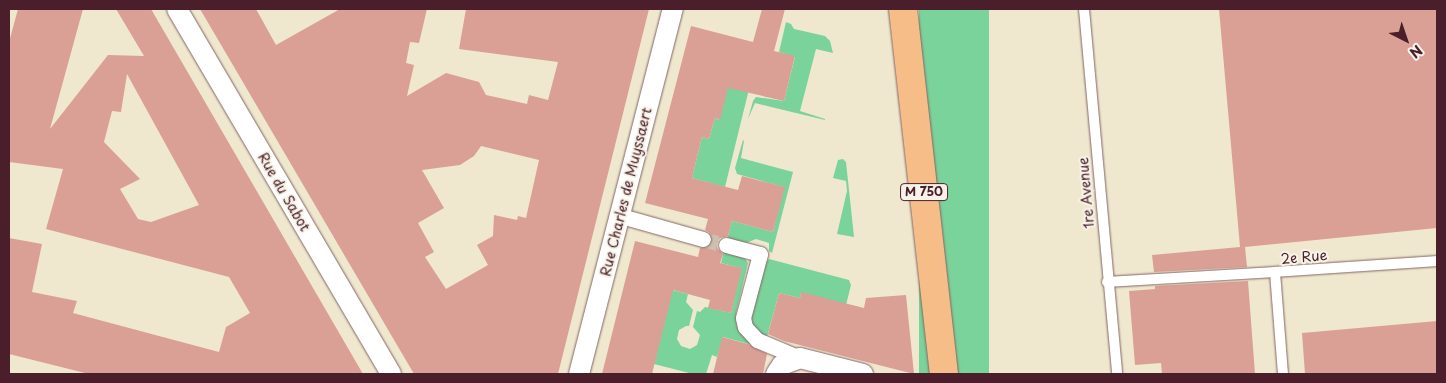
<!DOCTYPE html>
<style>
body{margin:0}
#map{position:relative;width:1446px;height:383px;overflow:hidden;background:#efe8cf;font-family:"Playpen Sans",sans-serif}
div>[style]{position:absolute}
.green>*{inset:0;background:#79d39a;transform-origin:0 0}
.building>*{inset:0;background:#daa095}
.pedestrian-tunnel>*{height:15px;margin-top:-7.5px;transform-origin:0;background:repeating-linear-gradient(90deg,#cec0ae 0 15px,transparent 0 23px)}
.roads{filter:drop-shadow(0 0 1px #846564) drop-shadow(0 0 1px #846564)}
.service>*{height:10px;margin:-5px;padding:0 5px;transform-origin:5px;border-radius:5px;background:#fff}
.pedestrian>*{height:15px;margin:-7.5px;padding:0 7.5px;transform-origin:7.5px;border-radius:7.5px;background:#fff}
.minor>*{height:20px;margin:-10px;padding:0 10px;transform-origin:10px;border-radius:10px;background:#fff}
.primary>*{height:28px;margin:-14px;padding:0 14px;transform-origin:14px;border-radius:14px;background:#f7bd88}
span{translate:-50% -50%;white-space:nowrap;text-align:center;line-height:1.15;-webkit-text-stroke:4px #f7f3e8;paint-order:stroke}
.shield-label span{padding:1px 4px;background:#f7f3e8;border:1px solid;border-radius:4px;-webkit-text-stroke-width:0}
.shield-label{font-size:12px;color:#4a1f2b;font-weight:700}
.street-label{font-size:14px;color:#4a1f2b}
.frame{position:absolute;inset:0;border:10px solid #4a1f2b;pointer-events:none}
.north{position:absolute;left:1381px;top:15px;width:50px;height:50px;-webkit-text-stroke:4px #f7f3e8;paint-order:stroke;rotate:139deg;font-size:14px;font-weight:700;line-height:20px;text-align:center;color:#4a1f2b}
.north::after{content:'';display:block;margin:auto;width:18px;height:22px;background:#4a1f2b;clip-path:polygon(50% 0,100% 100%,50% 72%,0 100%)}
</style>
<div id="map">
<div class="green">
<i style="left:919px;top:9px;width:70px;height:367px"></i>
<i style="clip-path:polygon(786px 22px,791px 24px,794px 29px,825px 36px,830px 41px,833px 53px,816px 49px,800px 111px,825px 119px,825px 120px,755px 103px,748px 119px,753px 101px,756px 97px,784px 101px,795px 57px,779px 52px)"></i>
<i style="clip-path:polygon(718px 73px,751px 81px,725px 187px,692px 178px,702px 137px,709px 139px,715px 118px,719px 120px)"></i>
<i style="clip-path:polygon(743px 140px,744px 141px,741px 158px,793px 172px,772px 253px,769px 251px,769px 243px,756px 239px,746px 243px,727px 239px,732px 221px,773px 232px,784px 187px,737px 174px,735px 168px)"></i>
<i style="clip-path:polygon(843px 159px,846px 162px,854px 237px,837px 234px,847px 191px,846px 181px,833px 178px,838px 160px)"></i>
<i style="clip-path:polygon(724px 250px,744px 257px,748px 263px,736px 313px,737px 327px,746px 339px,768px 349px,723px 337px,717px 357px,712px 355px,706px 374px,693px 374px,654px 364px,664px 288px,688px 294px,686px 302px,693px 310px,689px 326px,686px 326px,679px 330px,677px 339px,681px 346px,690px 349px,697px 345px,700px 335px,693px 327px,697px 311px,700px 312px,705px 307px,731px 313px,741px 268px,721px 263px)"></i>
<i style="clip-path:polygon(769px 259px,849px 280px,851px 285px,845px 309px,801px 293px,800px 298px,779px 293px,767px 337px,761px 335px,752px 324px,751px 315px,765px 263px)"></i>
</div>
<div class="building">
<i style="clip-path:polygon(evenodd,18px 9px,83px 9px,50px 129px,108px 55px,144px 56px,116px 9px,151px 9px,363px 374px,89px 374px,9px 354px,9px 238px,42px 244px,32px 292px,77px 301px,73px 313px,219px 352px,226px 327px,250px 313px,229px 277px,46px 229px,63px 169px,9px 162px,9px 42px,18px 9px,127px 74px,199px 205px,151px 222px,138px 219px,120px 189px,140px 179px,104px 142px,112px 111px,121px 112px,127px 74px)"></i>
<i style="clip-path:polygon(evenodd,200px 9px,256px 9px,276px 45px,340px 9px,427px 9px,419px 43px,410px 42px,406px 63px,414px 65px,407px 96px,446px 73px,479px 82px,486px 95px,527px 104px,529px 95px,548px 100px,558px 62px,459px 49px,466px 9px,649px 9px,558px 374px,414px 374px,200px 9px,481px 146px,539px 160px,526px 218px,518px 216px,517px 220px,494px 215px,493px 236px,477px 245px,488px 265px,446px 289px,425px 257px,434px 252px,418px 223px,444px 208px,422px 170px,460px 165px,474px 156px,481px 146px)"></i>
<i style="clip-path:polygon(762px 9px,785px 9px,774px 51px,795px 56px,784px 101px,728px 88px,720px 120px,715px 118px,709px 139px,702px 137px,692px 178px,738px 190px,742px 176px,785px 187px,773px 232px,732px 221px,728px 236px,720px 238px,717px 242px,717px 248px,723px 254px,720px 263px,742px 268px,731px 313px,708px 308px,710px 300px,673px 290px,652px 374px,602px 374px,635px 241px,698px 257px,700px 248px,709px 246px,712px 241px,710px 233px,705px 230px,708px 219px,645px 203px,691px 26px,753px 42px)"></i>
<i style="clip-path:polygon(1219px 9px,1437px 9px,1437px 228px,1245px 247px,1247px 267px,1154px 272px,1152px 255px,1240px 247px)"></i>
<i style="clip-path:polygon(1248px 281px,1255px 374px,1162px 374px,1161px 363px,1135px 365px,1129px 291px,1155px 289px,1155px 286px)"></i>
<i style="clip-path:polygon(801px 292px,864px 308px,866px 298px,906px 295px,914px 374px,784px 341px,768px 334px,779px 293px,800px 298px)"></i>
<i style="clip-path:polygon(1437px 321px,1437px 374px,1305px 374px,1302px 333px)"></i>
<i style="clip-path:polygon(722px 337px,748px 344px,767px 354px,763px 374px,713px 374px)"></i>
</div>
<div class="pedestrian-tunnel">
<i style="left:703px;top:239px;width:24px;rotate:15deg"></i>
</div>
<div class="roads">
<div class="service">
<i style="left:1084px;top:9px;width:366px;rotate:84.8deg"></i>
<i style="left:1107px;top:282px;width:168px;rotate:-3.4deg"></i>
<i style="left:1283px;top:374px;width:102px;rotate:-94.5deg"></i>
<i style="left:1275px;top:272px;width:162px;rotate:-3.9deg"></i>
</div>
<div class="pedestrian">
<i style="left:621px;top:216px;width:85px;rotate:15.7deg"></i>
<i style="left:726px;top:245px;width:35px;rotate:15deg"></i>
<i style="left:760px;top:254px;width:66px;rotate:104.9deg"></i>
<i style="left:743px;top:318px;width:9px;rotate:77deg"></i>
<i style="left:745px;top:327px;width:18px;rotate:47deg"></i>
<i style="left:757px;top:340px;width:47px;rotate:22.7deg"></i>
</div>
<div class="minor">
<i style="left:177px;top:9px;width:423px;rotate:59.6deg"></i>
<i style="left:579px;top:374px;width:377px;rotate:-75.6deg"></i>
<i style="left:776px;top:374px;width:11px;rotate:-56deg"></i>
<i style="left:782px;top:365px;width:19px;rotate:-21deg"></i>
<i style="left:800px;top:358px;width:65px;rotate:14.3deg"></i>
</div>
<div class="primary">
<i style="left:903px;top:9px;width:367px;rotate:83.6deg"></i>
</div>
</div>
<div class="shield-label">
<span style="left:924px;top:192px">M 750</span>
</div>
<div class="street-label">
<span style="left:284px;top:192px;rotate:60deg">Rue du Sabot</span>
<span style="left:626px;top:192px;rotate:-76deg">Rue Charles de Muyssaert</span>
<span style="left:1086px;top:193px;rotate:-95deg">1re Avenue</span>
<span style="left:1304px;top:257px;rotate:-5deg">2e Rue</span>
</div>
<div class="frame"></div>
<div class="north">N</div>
</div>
